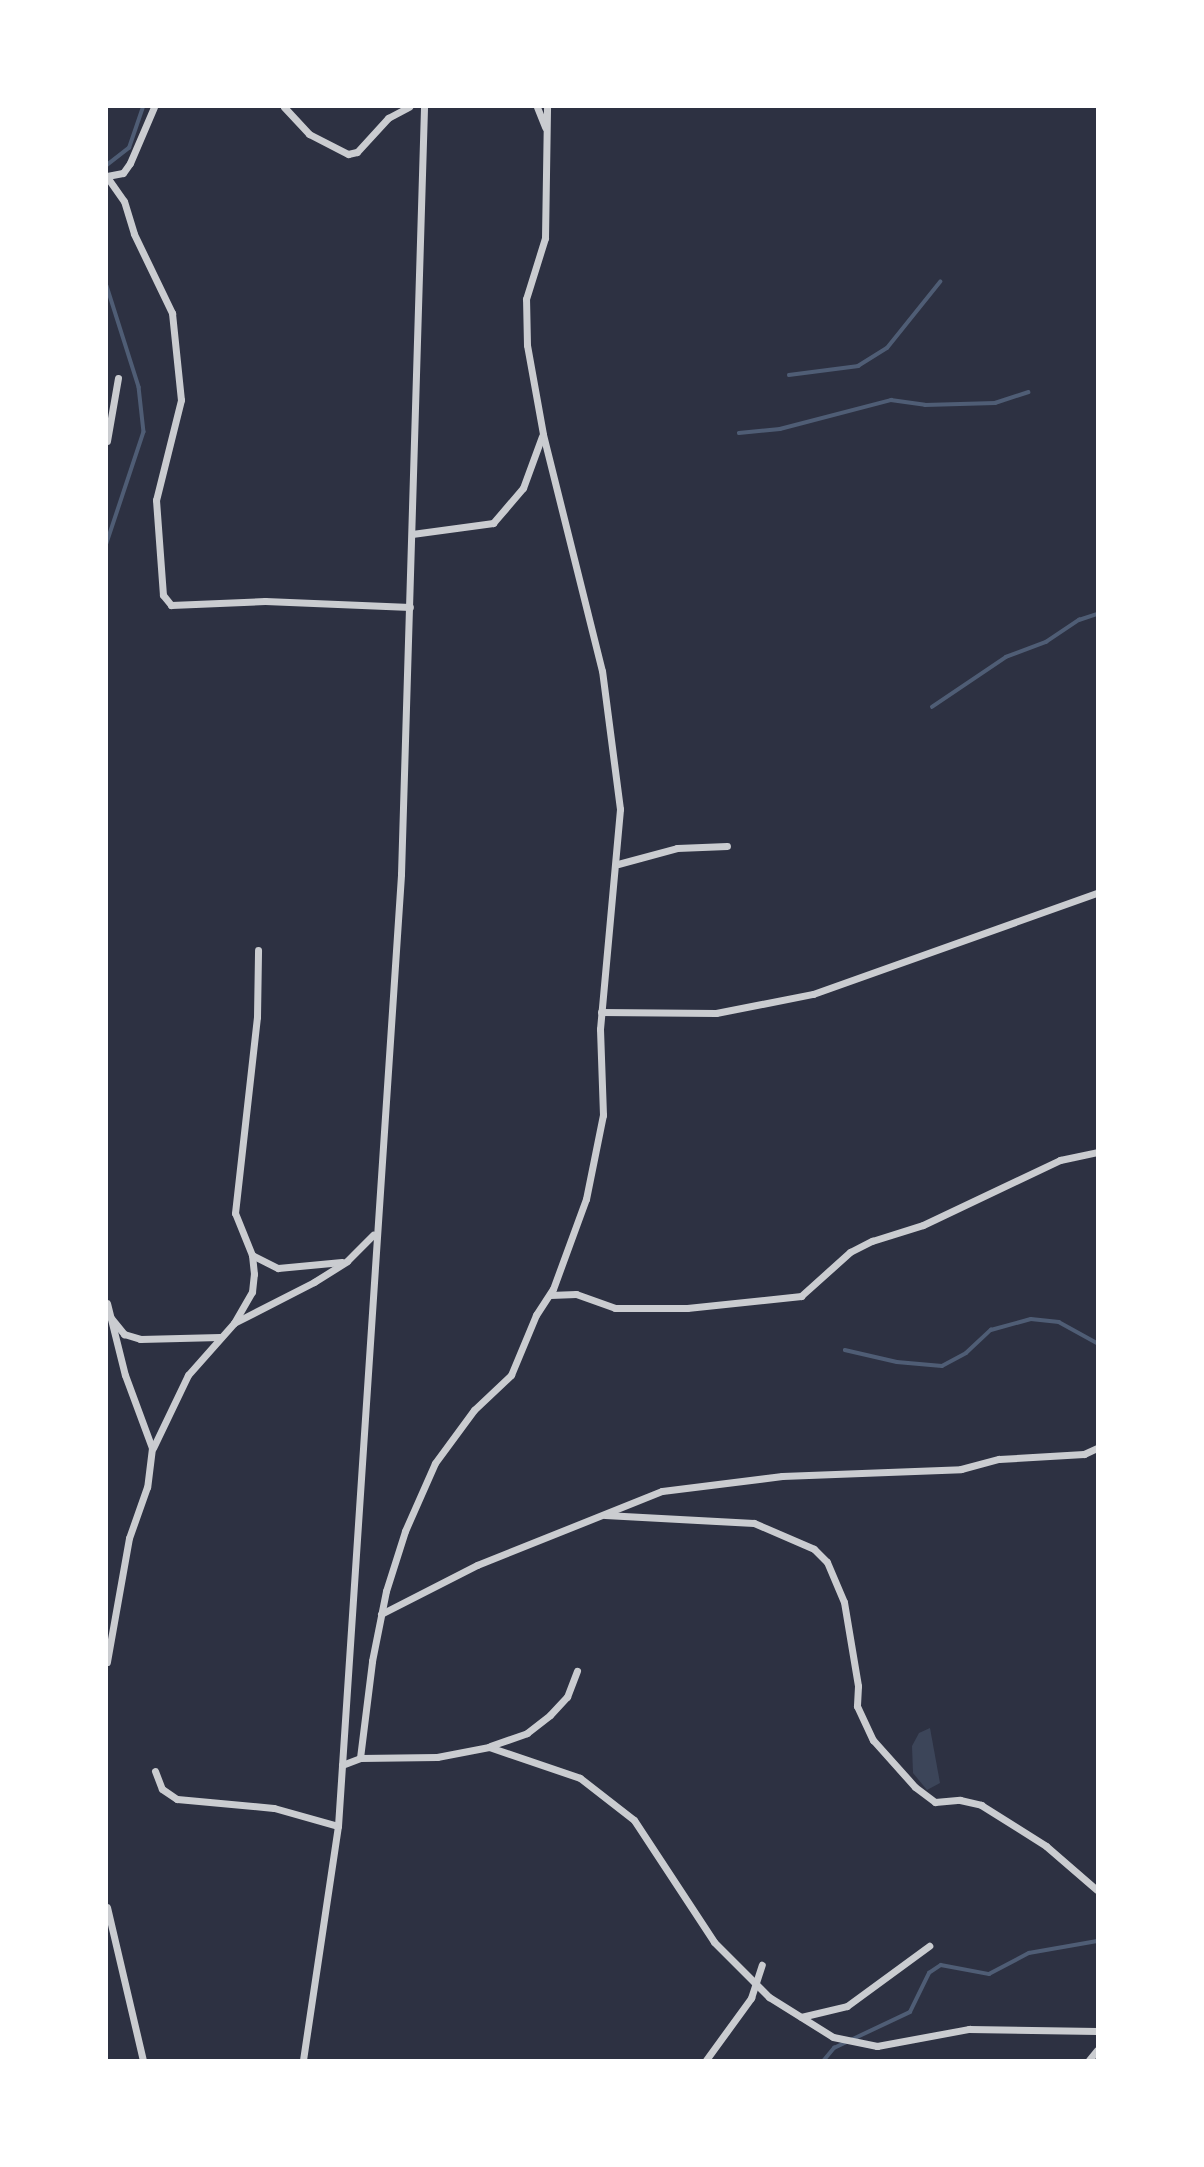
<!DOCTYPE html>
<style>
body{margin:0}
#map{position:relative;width:1204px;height:2167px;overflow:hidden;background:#2d3142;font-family:"IBM Plex Sans",sans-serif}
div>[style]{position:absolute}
.green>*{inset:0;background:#3c4559}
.stream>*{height:3.5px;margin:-1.75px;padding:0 1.75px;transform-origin:1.75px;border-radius:1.75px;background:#4f5d75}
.minor>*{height:7px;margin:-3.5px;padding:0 3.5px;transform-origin:3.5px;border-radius:3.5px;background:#caccd0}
span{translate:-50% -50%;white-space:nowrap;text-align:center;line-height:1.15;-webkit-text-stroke:6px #fff;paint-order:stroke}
.frame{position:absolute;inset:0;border:108px solid #fff;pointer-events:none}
</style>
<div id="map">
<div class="green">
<i style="clip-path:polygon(930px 1728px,940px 1783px,927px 1790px,913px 1773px,912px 1746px,919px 1733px)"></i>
</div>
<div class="stream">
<i style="left:107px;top:165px;width:28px;rotate:-38deg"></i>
<i style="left:129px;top:148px;width:43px;rotate:-71.1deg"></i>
<i style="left:107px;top:286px;width:106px;rotate:72.4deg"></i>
<i style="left:139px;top:387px;width:45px;rotate:83.7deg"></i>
<i style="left:144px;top:432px;width:117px;rotate:108.4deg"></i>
<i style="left:789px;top:375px;width:70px;rotate:-7.4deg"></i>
<i style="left:858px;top:366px;width:34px;rotate:-32deg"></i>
<i style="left:887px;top:348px;width:85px;rotate:-51.2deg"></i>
<i style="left:739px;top:433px;width:41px;rotate:-5.6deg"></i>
<i style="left:780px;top:429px;width:115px;rotate:-14.6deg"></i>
<i style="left:891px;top:400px;width:34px;rotate:8deg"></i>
<i style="left:925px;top:405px;width:70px;rotate:-1.6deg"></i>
<i style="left:995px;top:403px;width:35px;rotate:-18deg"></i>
<i style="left:932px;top:707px;width:89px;rotate:-34deg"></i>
<i style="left:1006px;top:657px;width:43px;rotate:-20.6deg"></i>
<i style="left:1046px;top:642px;width:40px;rotate:-34deg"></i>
<i style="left:1079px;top:620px;width:19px;rotate:-18deg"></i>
<i style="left:845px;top:1350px;width:53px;rotate:13deg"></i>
<i style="left:897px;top:1362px;width:45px;rotate:5.1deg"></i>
<i style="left:942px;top:1366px;width:27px;rotate:-28deg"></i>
<i style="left:966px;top:1353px;width:34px;rotate:-43deg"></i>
<i style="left:991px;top:1330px;width:41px;rotate:-15.4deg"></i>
<i style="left:1031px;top:1319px;width:28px;rotate:6deg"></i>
<i style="left:1059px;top:1322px;width:43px;rotate:28.9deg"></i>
<i style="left:824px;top:2060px;width:16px;rotate:-50deg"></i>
<i style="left:834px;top:2048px;width:84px;rotate:-25.3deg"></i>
<i style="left:910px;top:2012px;width:43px;rotate:-64deg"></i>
<i style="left:929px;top:1973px;width:14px;rotate:-34deg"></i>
<i style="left:941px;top:1965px;width:49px;rotate:10.6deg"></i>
<i style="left:989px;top:1974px;width:45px;rotate:-27.7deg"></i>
<i style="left:1029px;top:1953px;width:69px;rotate:-10deg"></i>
</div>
<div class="minor">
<i style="left:284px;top:107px;width:37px;rotate:47deg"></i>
<i style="left:309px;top:134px;width:44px;rotate:27.1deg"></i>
<i style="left:348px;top:154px;width:9px;rotate:-13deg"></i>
<i style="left:357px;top:152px;width:46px;rotate:-47.6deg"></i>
<i style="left:388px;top:118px;width:24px;rotate:-28deg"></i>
<i style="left:537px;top:107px;width:22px;rotate:68deg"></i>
<i style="left:107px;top:176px;width:16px;rotate:-11deg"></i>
<i style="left:123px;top:173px;width:12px;rotate:-55deg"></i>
<i style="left:130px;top:163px;width:61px;rotate:-66.8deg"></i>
<i style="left:107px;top:177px;width:29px;rotate:55deg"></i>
<i style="left:124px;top:201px;width:34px;rotate:73deg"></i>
<i style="left:134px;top:234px;width:88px;rotate:64.3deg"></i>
<i style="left:172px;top:313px;width:87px;rotate:84.1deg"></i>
<i style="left:181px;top:400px;width:103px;rotate:104deg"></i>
<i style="left:156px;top:500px;width:95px;rotate:85.8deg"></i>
<i style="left:163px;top:595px;width:13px;rotate:51deg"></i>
<i style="left:171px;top:605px;width:94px;rotate:-2.4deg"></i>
<i style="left:265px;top:601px;width:145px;rotate:2.4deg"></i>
<i style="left:107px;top:441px;width:64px;rotate:-80.1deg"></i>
<i style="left:412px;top:534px;width:82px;rotate:-7.7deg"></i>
<i style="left:493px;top:523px;width:46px;rotate:-49.4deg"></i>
<i style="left:523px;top:488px;width:55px;rotate:-69.9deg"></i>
<i style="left:618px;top:864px;width:61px;rotate:-15.2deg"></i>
<i style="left:677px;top:848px;width:50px;rotate:-2.3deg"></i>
<i style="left:601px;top:1012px;width:115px;rotate:0.5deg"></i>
<i style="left:716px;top:1013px;width:99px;rotate:-11.1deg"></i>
<i style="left:813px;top:994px;width:301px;rotate:-19.6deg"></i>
<i style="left:252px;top:1255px;width:29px;rotate:27deg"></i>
<i style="left:278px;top:1268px;width:64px;rotate:-5.4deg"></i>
<i style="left:550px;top:1295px;width:26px;rotate:-2deg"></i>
<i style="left:576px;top:1294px;width:41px;rotate:19.7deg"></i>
<i style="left:615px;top:1308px;width:72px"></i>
<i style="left:687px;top:1308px;width:115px;rotate:-6deg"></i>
<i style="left:801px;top:1296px;width:66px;rotate:-41.9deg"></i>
<i style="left:850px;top:1252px;width:25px;rotate:-27deg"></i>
<i style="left:872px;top:1241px;width:53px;rotate:-17.4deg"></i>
<i style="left:923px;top:1225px;width:152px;rotate:-25.4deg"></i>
<i style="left:1060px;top:1160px;width:38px;rotate:-12deg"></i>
<i style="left:107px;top:1303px;width:74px;rotate:76deg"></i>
<i style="left:125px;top:1375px;width:78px;rotate:69.7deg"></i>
<i style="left:152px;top:1448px;width:39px;rotate:97deg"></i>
<i style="left:147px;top:1487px;width:54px;rotate:109.4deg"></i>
<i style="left:129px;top:1538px;width:126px;rotate:100.1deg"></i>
<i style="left:111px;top:1318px;width:21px;rotate:51deg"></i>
<i style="left:124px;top:1334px;width:17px;rotate:17deg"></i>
<i style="left:140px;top:1339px;width:80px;rotate:-1.4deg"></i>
<i style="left:234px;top:1323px;width:36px;rotate:-60deg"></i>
<i style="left:252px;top:1292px;width:18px;rotate:-84deg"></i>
<i style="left:254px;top:1274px;width:19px;rotate:-96deg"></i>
<i style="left:252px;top:1255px;width:45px;rotate:-112deg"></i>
<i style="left:235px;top:1213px;width:197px;rotate:-83.6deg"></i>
<i style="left:257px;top:1017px;width:67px;rotate:-89.1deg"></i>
<i style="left:153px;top:1448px;width:81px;rotate:-64.4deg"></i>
<i style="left:188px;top:1375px;width:69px;rotate:-48.5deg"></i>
<i style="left:234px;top:1323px;width:90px;rotate:-27.1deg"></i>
<i style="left:314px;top:1282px;width:39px;rotate:-32deg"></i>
<i style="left:347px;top:1261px;width:37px;rotate:-45deg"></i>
<i style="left:605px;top:1515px;width:149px;rotate:3.1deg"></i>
<i style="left:754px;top:1523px;width:65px;rotate:23.4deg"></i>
<i style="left:814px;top:1549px;width:18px;rotate:45deg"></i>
<i style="left:827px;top:1562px;width:43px;rotate:67deg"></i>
<i style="left:844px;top:1602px;width:85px;rotate:80.5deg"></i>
<i style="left:858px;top:1686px;width:20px;rotate:93deg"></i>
<i style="left:857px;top:1706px;width:38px;rotate:65deg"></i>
<i style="left:873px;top:1740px;width:63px;rotate:48.2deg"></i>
<i style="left:915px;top:1787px;width:25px;rotate:37deg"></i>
<i style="left:935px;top:1802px;width:25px;rotate:-5deg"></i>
<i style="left:960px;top:1800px;width:22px;rotate:13deg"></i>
<i style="left:981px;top:1805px;width:77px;rotate:32.2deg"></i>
<i style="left:1046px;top:1846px;width:67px;rotate:40.8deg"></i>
<i style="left:381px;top:1614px;width:108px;rotate:-27deg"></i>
<i style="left:477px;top:1565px;width:199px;rotate:-21.8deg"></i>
<i style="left:662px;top:1491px;width:121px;rotate:-7.1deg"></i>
<i style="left:782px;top:1476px;width:179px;rotate:-2.2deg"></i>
<i style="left:961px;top:1469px;width:39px;rotate:-15deg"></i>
<i style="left:999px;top:1459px;width:85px;rotate:-3.4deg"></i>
<i style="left:1084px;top:1454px;width:14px;rotate:-25deg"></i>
<i style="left:490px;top:1746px;width:39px;rotate:-19deg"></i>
<i style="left:527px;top:1733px;width:29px;rotate:-38deg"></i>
<i style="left:550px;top:1715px;width:25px;rotate:-47deg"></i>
<i style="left:567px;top:1697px;width:28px;rotate:-69deg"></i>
<i style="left:360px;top:1758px;width:98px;rotate:-82.9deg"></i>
<i style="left:372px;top:1661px;width:71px;rotate:-78.7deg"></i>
<i style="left:386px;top:1591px;width:63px;rotate:-72.4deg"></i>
<i style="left:405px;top:1531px;width:74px;rotate:-66.2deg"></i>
<i style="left:435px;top:1463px;width:66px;rotate:-53.7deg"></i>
<i style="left:474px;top:1410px;width:51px;rotate:-43.4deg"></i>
<i style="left:511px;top:1375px;width:65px;rotate:-67.4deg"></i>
<i style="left:536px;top:1315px;width:31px;rotate:-57deg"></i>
<i style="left:553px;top:1289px;width:96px;rotate:-69.9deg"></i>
<i style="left:586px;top:1199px;width:86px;rotate:-78.6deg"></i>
<i style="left:603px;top:1115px;width:86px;rotate:-92deg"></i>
<i style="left:600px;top:1029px;width:221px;rotate:-84.8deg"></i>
<i style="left:620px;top:809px;width:139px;rotate:-97.4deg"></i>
<i style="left:602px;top:671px;width:244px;rotate:-104deg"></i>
<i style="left:543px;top:434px;width:90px;rotate:-100.2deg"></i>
<i style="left:527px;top:345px;width:46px;rotate:-91.2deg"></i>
<i style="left:526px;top:299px;width:64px;rotate:-72.7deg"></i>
<i style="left:545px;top:238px;width:131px;rotate:-89.1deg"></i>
<i style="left:342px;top:1765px;width:19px;rotate:-21deg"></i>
<i style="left:360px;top:1758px;width:77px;rotate:-0.7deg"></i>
<i style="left:437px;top:1757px;width:53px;rotate:-10.9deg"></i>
<i style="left:489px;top:1747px;width:96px;rotate:18.8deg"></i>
<i style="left:580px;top:1778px;width:68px;rotate:37.9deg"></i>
<i style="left:634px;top:1820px;width:146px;rotate:56.7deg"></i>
<i style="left:714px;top:1942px;width:78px;rotate:45deg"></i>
<i style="left:769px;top:1997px;width:75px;rotate:32deg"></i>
<i style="left:833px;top:2037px;width:45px;rotate:11.6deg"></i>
<i style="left:877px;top:2046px;width:94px;rotate:-10.5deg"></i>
<i style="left:969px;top:2029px;width:128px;rotate:0.9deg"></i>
<i style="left:155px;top:1771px;width:19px;rotate:69deg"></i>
<i style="left:162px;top:1789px;width:18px;rotate:34deg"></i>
<i style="left:177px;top:1799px;width:97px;rotate:5.3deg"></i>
<i style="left:274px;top:1808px;width:66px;rotate:15.7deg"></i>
<i style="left:107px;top:1907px;width:157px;rotate:76.8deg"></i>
<i style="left:801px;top:2017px;width:47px;rotate:-13.4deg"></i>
<i style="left:847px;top:2006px;width:102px;rotate:-36.2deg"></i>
<i style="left:303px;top:2060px;width:237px;rotate:-81.5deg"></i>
<i style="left:338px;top:1826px;width:954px;rotate:-86.21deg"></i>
<i style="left:401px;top:874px;width:767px;rotate:-88.28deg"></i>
<i style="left:706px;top:2060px;width:77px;rotate:-54deg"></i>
<i style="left:751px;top:1998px;width:35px;rotate:-72deg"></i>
<i style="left:1089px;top:2060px;width:13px;rotate:-51deg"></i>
</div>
<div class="frame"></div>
</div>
